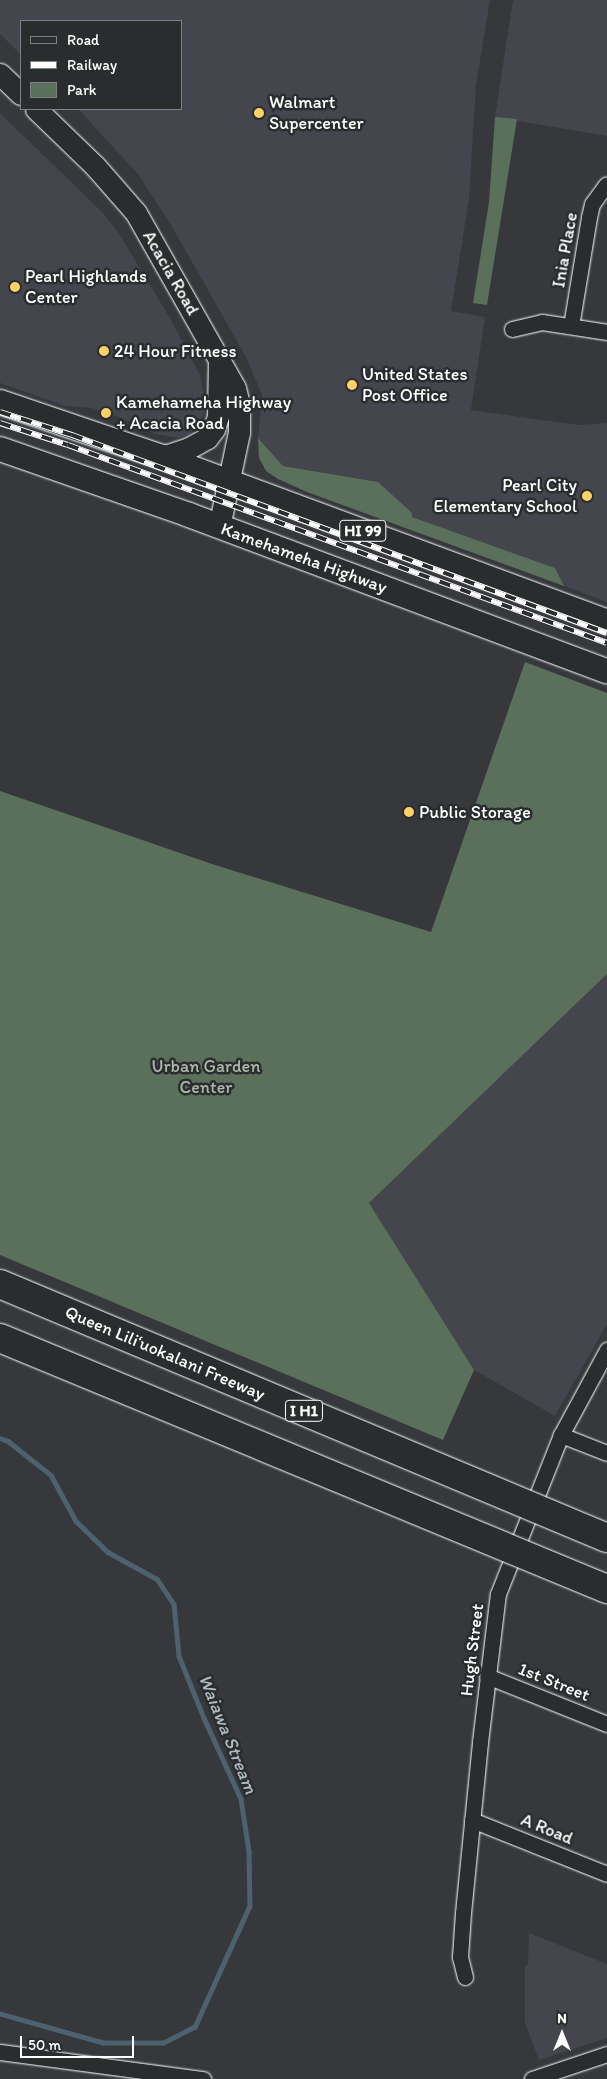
<!DOCTYPE html>
<meta charset="utf-8">
<style>
body{margin:0}
#map{position:relative;width:607px;height:2079px;overflow:hidden;background:#36383c;font-family:Itim,sans-serif}
div>[style]{position:absolute}
.built>*{inset:0;background:#44454d}
.green>*{inset:0;background:#5b705b}
.stream>*{height:4.5px;margin:-2.25px;padding:0 2.25px;transform-origin:2.25px;border-radius:2.25px;background:#4c626f}
.roads{filter:drop-shadow(0 0 1px #fff) drop-shadow(0 0 1px #fff)}
.minor>*{height:15px;margin:-7.5px;padding:0 7.5px;transform-origin:7.5px;border-radius:7.5px;background:#2a2d2e}
.secondary>*{height:21px;margin:-10.5px;padding:0 10.5px;transform-origin:10.5px;border-radius:10.5px;background:#2a2d2e}
.primary>*{height:24px;margin:-12px;padding:0 12px;transform-origin:12px;border-radius:12px;background:#2a2d2e}
.rail>*{height:5.5px;margin-top:-2.75px;transform-origin:0;background:repeating-linear-gradient(90deg,#2a2d2e 0 11px,#fff 0 22px);box-sizing:border-box;border-block:1px solid #fff}
.bridges{filter:drop-shadow(0 0 1px #fff) drop-shadow(0 0 1px #fff)}
.motorway-bridge>*{height:28px;margin:-14px;padding:0 14px;transform-origin:14px;border-radius:14px;background:#2a2d2e}
.dots>*{width:14px;height:14px;translate:-50% -50%;box-sizing:border-box;border:2px solid #2a2d2e;border-radius:50%}
span{translate:-50% -50%;white-space:nowrap;text-align:center;line-height:1.15;-webkit-text-stroke:5px #2a2d2e;paint-order:stroke}
.shield-label span{padding:1px 4px;background:#2a2d2e;border:1px solid;border-radius:4px;-webkit-text-stroke-width:0}
.shield-label{font-size:16px;color:#fff;font-weight:700}
.poi-label{font-size:18px;color:#fff}
.left{translate:0 -50%;text-align:left}
.right{translate:-100% -50%;text-align:right}
.street-label{font-size:18px;color:#fff}
.park-label{font-size:18px;color:#adb8ad}
.water-label{font-size:19px;color:#aeb8be;font-style:italic}
.legend{position:absolute;left:20px;top:20px;width:162px;height:90px;box-sizing:border-box;background:#2a2d2e;border:1px solid #7f8182;margin:0;padding:6px 9px;list-style:none;font-size:15px;color:#fff}
.legend li{display:flex;align-items:center;gap:10px;height:25px}
.legend b{width:25px;border:1px solid #7f8182}
.north{position:absolute;left:537px;top:2009px;width:50px;height:50px;-webkit-text-stroke:4px #2a2d2e;paint-order:stroke;rotate:0deg;font-size:14px;font-weight:700;line-height:20px;text-align:center;color:#fff}
.north::after{content:'';display:block;margin:auto;width:18px;height:22px;background:#fff;clip-path:polygon(50% 0,100% 100%,50% 72%,0 100%)}
.scale{position:absolute;left:20px;top:2036px;width:114px;height:22px;box-sizing:border-box;border:2px solid #fff;border-top:0;padding-left:6px;font-size:15px;line-height:18px;white-space:nowrap;color:#fff;-webkit-text-stroke:4px #2a2d2e;paint-order:stroke}
</style>
<div id="map">
<div class="built">
<i style="clip-path:polygon(0 0,490px 0,476px 85px,469px 199px,451px 311px,485px 317px,471px 410px,579px 425px,607px 423px,607px 602px,564px 586px,555px 568px,412px 517px,378px 482px,283px 466px,258px 438px,262px 395px,246px 357px,171px 225px,138px 174px,78px 109px,181px 109px,181px 21px,21px 21px,21px 55px,0 34px)"></i>
<i style="clip-path:polygon(513px 0,607px 0,607px 136px,495px 117px)"></i>
<i style="clip-path:polygon(0 113px,103px 213px,118px 232px,170px 318px,200px 375px,204px 395px,204px 414px,198px 427px,189px 434px,179px 438px,155px 434px,124px 419px,92px 408px,65px 406px,0 383px)"></i>
<i style="clip-path:polygon(607px 974px,607px 1324px,555px 1416px,474px 1370px,369px 1203px)"></i>
<i style="clip-path:polygon(529px 1933px,607px 1964px,607px 2038px,539px 2060px,525px 2023px,525px 1966px,528px 1964px)"></i>
</div>
<div class="green">
<i style="clip-path:polygon(495px 117px,517px 119px,487px 305px,473px 303px,489px 202px)"></i>
<i style="clip-path:polygon(258px 438px,283px 466px,378px 482px,412px 513px,412px 517px,555px 568px,564px 586px,307px 492px,278px 479px,266px 471px,259px 458px)"></i>
<i style="clip-path:polygon(525px 662px,607px 693px,607px 974px,369px 1203px,474px 1370px,443px 1440px,0 1255px,0 791px,212px 864px,431px 932px)"></i>
</div>
<div class="stream">
<i style="left:0;top:1438px;width:9px;rotate:21deg"></i>
<i style="left:8px;top:1441px;width:55px;rotate:38.3deg"></i>
<i style="left:51px;top:1475px;width:52px;rotate:61.5deg"></i>
<i style="left:76px;top:1521px;width:45px;rotate:44.1deg"></i>
<i style="left:108px;top:1552px;width:56px;rotate:28.9deg"></i>
<i style="left:157px;top:1579px;width:30px;rotate:56deg"></i>
<i style="left:174px;top:1604px;width:52px;rotate:84.5deg"></i>
<i style="left:179px;top:1656px;width:67px;rotate:68deg"></i>
<i style="left:204px;top:1718px;width:89px;rotate:65.4deg"></i>
<i style="left:241px;top:1799px;width:53px;rotate:81.3deg"></i>
<i style="left:249px;top:1851px;width:55px;rotate:89deg"></i>
<i style="left:250px;top:1906px;width:133px;rotate:114.4deg"></i>
<i style="left:195px;top:2027px;width:35px;rotate:153deg"></i>
<i style="left:164px;top:2043px;width:61px;rotate:180deg"></i>
<i style="left:103px;top:2043px;width:107px;rotate:-164.3deg"></i>
</div>
<div class="roads">
<div class="minor">
<i style="left:571px;top:326px;width:110px;rotate:-80.6deg"></i>
<i style="left:589px;top:217px;width:13px;rotate:-77deg"></i>
<i style="left:592px;top:204px;width:24px;rotate:-54deg"></i>
<i style="left:512px;top:329px;width:31px;rotate:-13deg"></i>
<i style="left:542px;top:322px;width:66px;rotate:8.7deg"></i>
<i style="left:561px;top:1435px;width:49px;rotate:21.4deg"></i>
<i style="left:487px;top:1676px;width:129px;rotate:21.8deg"></i>
<i style="left:472px;top:1820px;width:145px;rotate:21.8deg"></i>
<i style="left:465px;top:1977px;width:21px;rotate:-104deg"></i>
<i style="left:460px;top:1957px;width:44px;rotate:-86.1deg"></i>
<i style="left:463px;top:1913px;width:172px;rotate:-84.3deg"></i>
<i style="left:480px;top:1742px;width:149px;rotate:-83.1deg"></i>
<i style="left:498px;top:1594px;width:171px;rotate:-68.4deg"></i>
<i style="left:561px;top:1435px;width:97px;rotate:-61.6deg"></i>
<i style="left:0;top:2052px;width:205px;rotate:7.6deg"></i>
<i style="left:532px;top:2079px;width:79px;rotate:-18.4deg"></i>
</div>
<div class="secondary">
<i style="left:0;top:74px;width:29px;rotate:44deg"></i>
<i style="left:36px;top:109px;width:82px;rotate:44deg"></i>
<i style="left:95px;top:166px;width:62px;rotate:48.9deg"></i>
<i style="left:136px;top:213px;width:201px;rotate:60.5deg"></i>
<i style="left:235px;top:388px;width:16px;rotate:76deg"></i>
<i style="left:239px;top:404px;width:28px;rotate:90deg"></i>
<i style="left:239px;top:432px;width:97px;rotate:101.9deg"></i>
<i style="left:162px;top:457px;width:28px;rotate:-18deg"></i>
<i style="left:189px;top:448px;width:21px;rotate:-29deg"></i>
<i style="left:207px;top:438px;width:11px;rotate:-52deg"></i>
<i style="left:214px;top:429px;width:14px;rotate:-73deg"></i>
<i style="left:218px;top:416px;width:55px;rotate:-89deg"></i>
</div>
<div class="primary">
<i style="left:0;top:402px;width:171px;rotate:18.8deg"></i>
<i style="left:162px;top:457px;width:475px;rotate:20.3deg"></i>
<i style="left:0;top:449px;width:200px;rotate:19.2deg"></i>
<i style="left:189px;top:515px;width:446px;rotate:20.5deg"></i>
</div>
</div>
<div class="rail">
<i style="left:0;top:412px;width:76px;rotate:17.7deg"></i>
<i style="left:72px;top:435px;width:570px;rotate:20.31deg"></i>
<i style="left:0;top:423px;width:71px;rotate:17.9deg"></i>
<i style="left:68px;top:445px;width:574px;rotate:20.17deg"></i>
</div>
<div class="bridges">
<div class="motorway-bridge">
<i style="left:0;top:1284px;width:658px;rotate:22.71deg"></i>
<i style="left:0;top:1338px;width:657px;rotate:22.47deg"></i>
</div>
</div>
<div class="dots">
<i style="left:259px;top:113px;background:#ffd166"></i>
<i style="left:15px;top:287px;background:#ffd166"></i>
<i style="left:104px;top:351px;background:#ffd166"></i>
<i style="left:352px;top:385px;background:#ffd166"></i>
<i style="left:106px;top:413px;background:#ffd166"></i>
<i style="left:587px;top:496px;background:#ffd166"></i>
<i style="left:409px;top:812px;background:#ffd166"></i>
</div>
<div class="shield-label">
<span style="left:363px;top:531px">HI 99</span>
<span style="left:304px;top:1411px">I H1</span>
</div>
<div class="poi-label">
<span class="left" style="left:269px;top:113px">Walmart<br>Supercenter</span>
<span class="left" style="left:25px;top:287px">Pearl Highlands<br>Center</span>
<span class="left" style="left:114px;top:351px">24 Hour Fitness</span>
<span class="left" style="left:362px;top:385px">United States<br>Post Office</span>
<span class="left" style="left:116px;top:413px">Kamehameha Highway<br>+ Acacia Road</span>
<span class="right" style="left:577px;top:496px">Pearl City<br>Elementary School</span>
<span class="left" style="left:419px;top:812px">Public Storage</span>
</div>
<div class="street-label">
<span style="left:565px;top:250px;rotate:-80deg">Inia Place</span>
<span style="left:171px;top:273px;rotate:60deg">Acacia Road</span>
<span style="left:304px;top:558px;rotate:20deg">Kamehameha Highway</span>
<span style="left:165px;top:1353px;rotate:23deg">Queen Liliʻuokalani Freeway</span>
<span style="left:472px;top:1650px;rotate:-83deg">Hugh Street</span>
<span style="left:554px;top:1682px;rotate:22deg">1st Street</span>
<span style="left:547px;top:1829px;rotate:22deg">A Road</span>
</div>
<div class="park-label">
<span style="left:206px;top:1077px">Urban Garden<br>Center</span>
</div>
<div class="water-label">
<span style="left:228px;top:1734px;rotate:68deg">Waiawa Stream</span>
</div>
<ul class="legend">
<li><b style="height:6px;background:#2a2d2e"></b>Road</li>
<li><b style="height:6px;background:#fff"></b>Railway</li>
<li><b style="height:14px;background:#5b705b"></b>Park</li>
</ul>
<div class="north">N</div>
<div class="scale">50 m</div>
</div>
